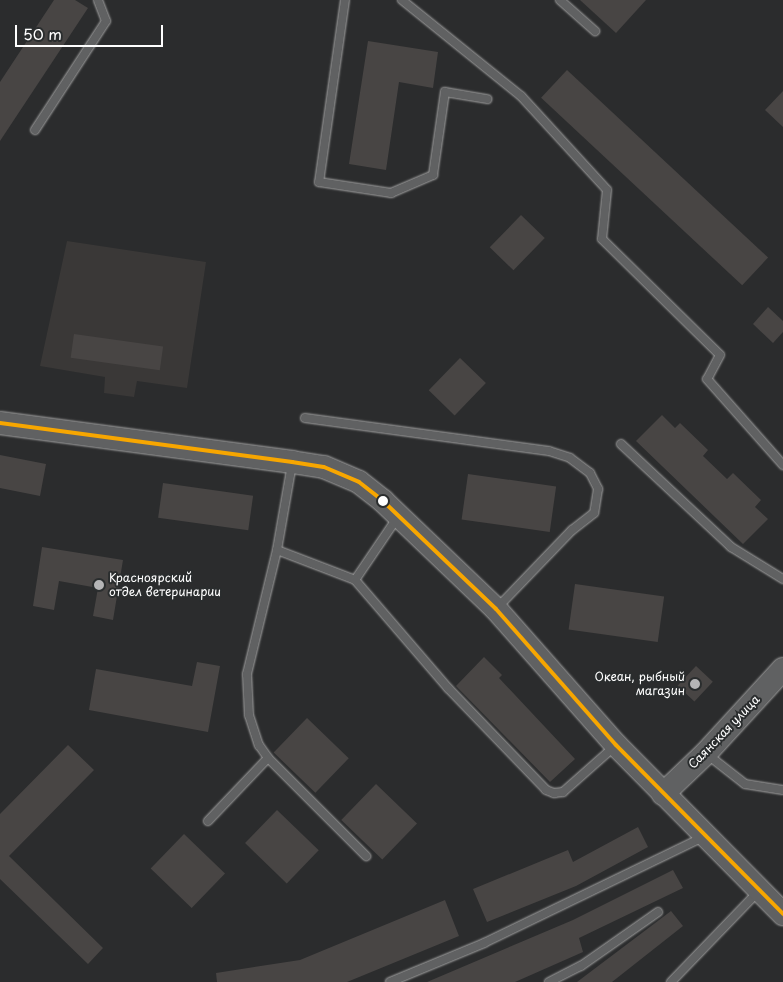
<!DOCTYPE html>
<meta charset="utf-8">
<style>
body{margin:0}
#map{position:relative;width:783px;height:982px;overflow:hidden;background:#2b2c2d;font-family:"Playpen Sans",sans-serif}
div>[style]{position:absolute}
.built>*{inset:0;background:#3a3837}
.building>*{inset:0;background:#484544;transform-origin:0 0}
.roads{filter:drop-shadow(0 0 1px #a0a0a0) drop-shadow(0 0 1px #a0a0a0)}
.lane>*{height:8px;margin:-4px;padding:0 4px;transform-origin:4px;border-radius:4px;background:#606162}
.secondary>*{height:22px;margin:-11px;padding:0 11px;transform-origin:11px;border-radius:11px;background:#606162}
.bus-1>*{height:4px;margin:-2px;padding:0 2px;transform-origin:2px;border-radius:2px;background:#f7a600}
.dots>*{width:14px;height:14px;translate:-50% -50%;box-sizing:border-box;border:2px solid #2a2d2e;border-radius:50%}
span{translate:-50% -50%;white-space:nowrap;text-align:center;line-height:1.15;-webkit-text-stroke:4px #2a2d2e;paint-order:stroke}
.poi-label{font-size:12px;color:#fff}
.left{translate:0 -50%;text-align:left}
.right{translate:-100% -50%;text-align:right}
.street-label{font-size:12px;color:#fff}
.scale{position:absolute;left:15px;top:25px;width:148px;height:22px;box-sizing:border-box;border:2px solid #fff;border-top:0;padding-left:6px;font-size:15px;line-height:18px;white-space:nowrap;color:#fff;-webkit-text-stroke:4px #2a2d2e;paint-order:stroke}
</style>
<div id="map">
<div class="built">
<i style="clip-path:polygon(67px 241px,206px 262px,187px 388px,137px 381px,134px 397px,104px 393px,105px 377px,40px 366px)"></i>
</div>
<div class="building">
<i style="clip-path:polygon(54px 0,75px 0,88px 8px,0 141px,0 82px)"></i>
<i style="clip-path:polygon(580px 0,646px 0,616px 33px)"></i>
<i style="clip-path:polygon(368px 41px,438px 52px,433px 88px,399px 82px,386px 170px,349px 164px)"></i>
<i style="left:567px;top:70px;width:275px;height:38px;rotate:43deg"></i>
<i style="clip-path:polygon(783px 91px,783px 127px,765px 110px)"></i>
<i style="left:521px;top:215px;width:33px;height:45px;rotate:44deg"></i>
<i style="clip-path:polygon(768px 307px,783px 321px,783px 332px,773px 343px,753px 324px)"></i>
<i style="left:74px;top:334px;width:90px;height:24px;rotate:8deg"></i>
<i style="left:460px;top:358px;width:36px;height:45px;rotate:44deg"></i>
<i style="clip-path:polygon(662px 415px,675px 428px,680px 423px,708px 450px,703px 456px,727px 479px,733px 473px,761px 500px,755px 507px,768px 519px,743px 544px,636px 441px)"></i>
<i style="clip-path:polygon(0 455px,46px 464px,40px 496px,0 488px)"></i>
<i style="left:468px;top:474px;width:89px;height:46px;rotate:8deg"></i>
<i style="left:163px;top:483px;width:91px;height:35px;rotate:8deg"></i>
<i style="clip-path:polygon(42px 547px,123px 560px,113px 620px,93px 616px,98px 588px,59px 581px,54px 610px,33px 606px)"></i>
<i style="left:575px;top:584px;width:90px;height:46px;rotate:8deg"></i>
<i style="clip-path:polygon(484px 657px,502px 675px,499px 678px,575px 759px,550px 782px,456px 686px)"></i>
<i style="clip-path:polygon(197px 662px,220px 666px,208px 732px,89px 710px,96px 669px,192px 686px)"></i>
<i style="left:696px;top:666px;width:23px;height:27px;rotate:43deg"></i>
<i style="left:307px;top:718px;width:58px;height:48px;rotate:44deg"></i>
<i style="clip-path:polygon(68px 745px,94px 770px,9px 856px,103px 948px,88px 964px,0 879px,0 814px)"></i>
<i style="left:376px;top:784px;width:57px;height:50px;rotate:44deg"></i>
<i style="left:277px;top:810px;width:58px;height:46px;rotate:44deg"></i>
<i style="clip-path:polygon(638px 827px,648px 847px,576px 886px,487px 922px,473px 889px,568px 850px,573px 862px)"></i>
<i style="left:184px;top:834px;width:57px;height:48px;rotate:44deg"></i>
<i style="clip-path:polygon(673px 870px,683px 888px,579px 938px,583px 952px,515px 982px,427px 982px,573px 920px)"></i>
<i style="clip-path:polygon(445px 900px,459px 936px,347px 982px,217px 982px,216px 973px,300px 960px)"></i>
<i style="clip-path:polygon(671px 911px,683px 926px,612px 982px,577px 982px)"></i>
</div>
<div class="roads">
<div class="lane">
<i style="left:345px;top:0;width:184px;rotate:98.1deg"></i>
<i style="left:319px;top:182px;width:73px;rotate:8.7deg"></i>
<i style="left:391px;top:193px;width:46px;rotate:-23.2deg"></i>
<i style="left:433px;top:175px;width:84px;rotate:-81.8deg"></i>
<i style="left:445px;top:92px;width:43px;rotate:9.5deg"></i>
<i style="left:402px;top:0;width:153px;rotate:38.9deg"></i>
<i style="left:521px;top:96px;width:127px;rotate:47.5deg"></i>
<i style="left:607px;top:190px;width:49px;rotate:95.8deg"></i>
<i style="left:602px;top:239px;width:165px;rotate:44.5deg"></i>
<i style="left:720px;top:355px;width:27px;rotate:118deg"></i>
<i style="left:707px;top:379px;width:115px;rotate:48.5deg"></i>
<i style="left:560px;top:0;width:47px;rotate:41.5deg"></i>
<i style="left:35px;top:130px;width:130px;rotate:-56.9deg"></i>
<i style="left:106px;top:21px;width:22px;rotate:-111deg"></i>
<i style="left:305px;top:418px;width:246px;rotate:7.7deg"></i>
<i style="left:549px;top:451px;width:22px;rotate:18deg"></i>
<i style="left:570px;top:458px;width:25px;rotate:37deg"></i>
<i style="left:590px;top:473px;width:18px;rotate:63deg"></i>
<i style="left:598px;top:489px;width:24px;rotate:99deg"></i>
<i style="left:594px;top:513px;width:28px;rotate:142deg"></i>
<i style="left:572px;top:530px;width:108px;rotate:133.9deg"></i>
<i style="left:621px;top:444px;width:151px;rotate:43.1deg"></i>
<i style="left:731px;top:547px;width:61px;rotate:31.6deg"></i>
<i style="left:292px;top:464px;width:87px;rotate:99.9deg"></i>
<i style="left:277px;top:550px;width:128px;rotate:103.6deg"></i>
<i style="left:247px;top:674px;width:41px;rotate:87.2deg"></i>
<i style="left:249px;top:715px;width:32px;rotate:72deg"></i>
<i style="left:259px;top:745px;width:16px;rotate:55deg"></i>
<i style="left:268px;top:758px;width:139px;rotate:45deg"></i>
<i style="left:277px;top:550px;width:84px;rotate:21deg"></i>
<i style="left:355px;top:580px;width:75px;rotate:-55.9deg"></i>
<i style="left:355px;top:580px;width:143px;rotate:49.3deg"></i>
<i style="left:448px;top:688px;width:141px;rotate:46.1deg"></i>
<i style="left:546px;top:790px;width:9px;rotate:21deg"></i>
<i style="left:554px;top:793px;width:9px;rotate:-6deg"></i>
<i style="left:563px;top:792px;width:69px;rotate:-41.5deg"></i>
<i style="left:708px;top:755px;width:47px;rotate:38.1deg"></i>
<i style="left:745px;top:784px;width:38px;rotate:9deg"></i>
<i style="left:208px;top:821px;width:87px;rotate:-46.4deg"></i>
<i style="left:390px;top:982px;width:102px;rotate:-22.5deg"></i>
<i style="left:484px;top:943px;width:243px;rotate:-25.8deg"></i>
<i style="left:549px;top:982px;width:36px;rotate:-27deg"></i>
<i style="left:581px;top:966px;width:94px;rotate:-35deg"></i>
<i style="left:671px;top:982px;width:125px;rotate:-46deg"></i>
</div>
<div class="secondary">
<i style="left:0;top:423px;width:295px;rotate:7.6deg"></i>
<i style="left:292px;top:462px;width:32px;rotate:9deg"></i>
<i style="left:324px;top:467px;width:38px;rotate:23deg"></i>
<i style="left:359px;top:482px;width:31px;rotate:38deg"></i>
<i style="left:383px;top:501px;width:156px;rotate:43.7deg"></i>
<i style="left:496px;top:609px;width:181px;rotate:48.6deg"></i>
<i style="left:616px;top:745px;width:238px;rotate:45.3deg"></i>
<i style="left:663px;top:794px;width:59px;rotate:-43.6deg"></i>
<i style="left:706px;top:753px;width:114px;rotate:-47.5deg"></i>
</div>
</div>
<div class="bus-1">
<i style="left:0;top:423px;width:295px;rotate:7.6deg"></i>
<i style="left:292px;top:462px;width:32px;rotate:9deg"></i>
<i style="left:324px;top:467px;width:38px;rotate:23deg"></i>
<i style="left:359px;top:482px;width:31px;rotate:38deg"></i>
<i style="left:383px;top:501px;width:156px;rotate:43.7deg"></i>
<i style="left:496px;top:609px;width:181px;rotate:48.6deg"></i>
<i style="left:616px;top:745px;width:238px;rotate:45.3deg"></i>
</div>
<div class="dots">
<i style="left:383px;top:501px;background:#fff"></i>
<i style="left:99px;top:585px;background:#b5b5b6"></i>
<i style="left:695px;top:684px;background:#b5b5b6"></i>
</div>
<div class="poi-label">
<span class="left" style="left:109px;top:585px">Красноярский<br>отдел ветеринарии</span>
<span class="right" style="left:685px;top:684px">Океан, рыбный<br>магазин</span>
</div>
<div class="street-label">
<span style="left:724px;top:732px;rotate:-46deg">Саянская улица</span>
</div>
<div class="scale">50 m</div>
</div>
